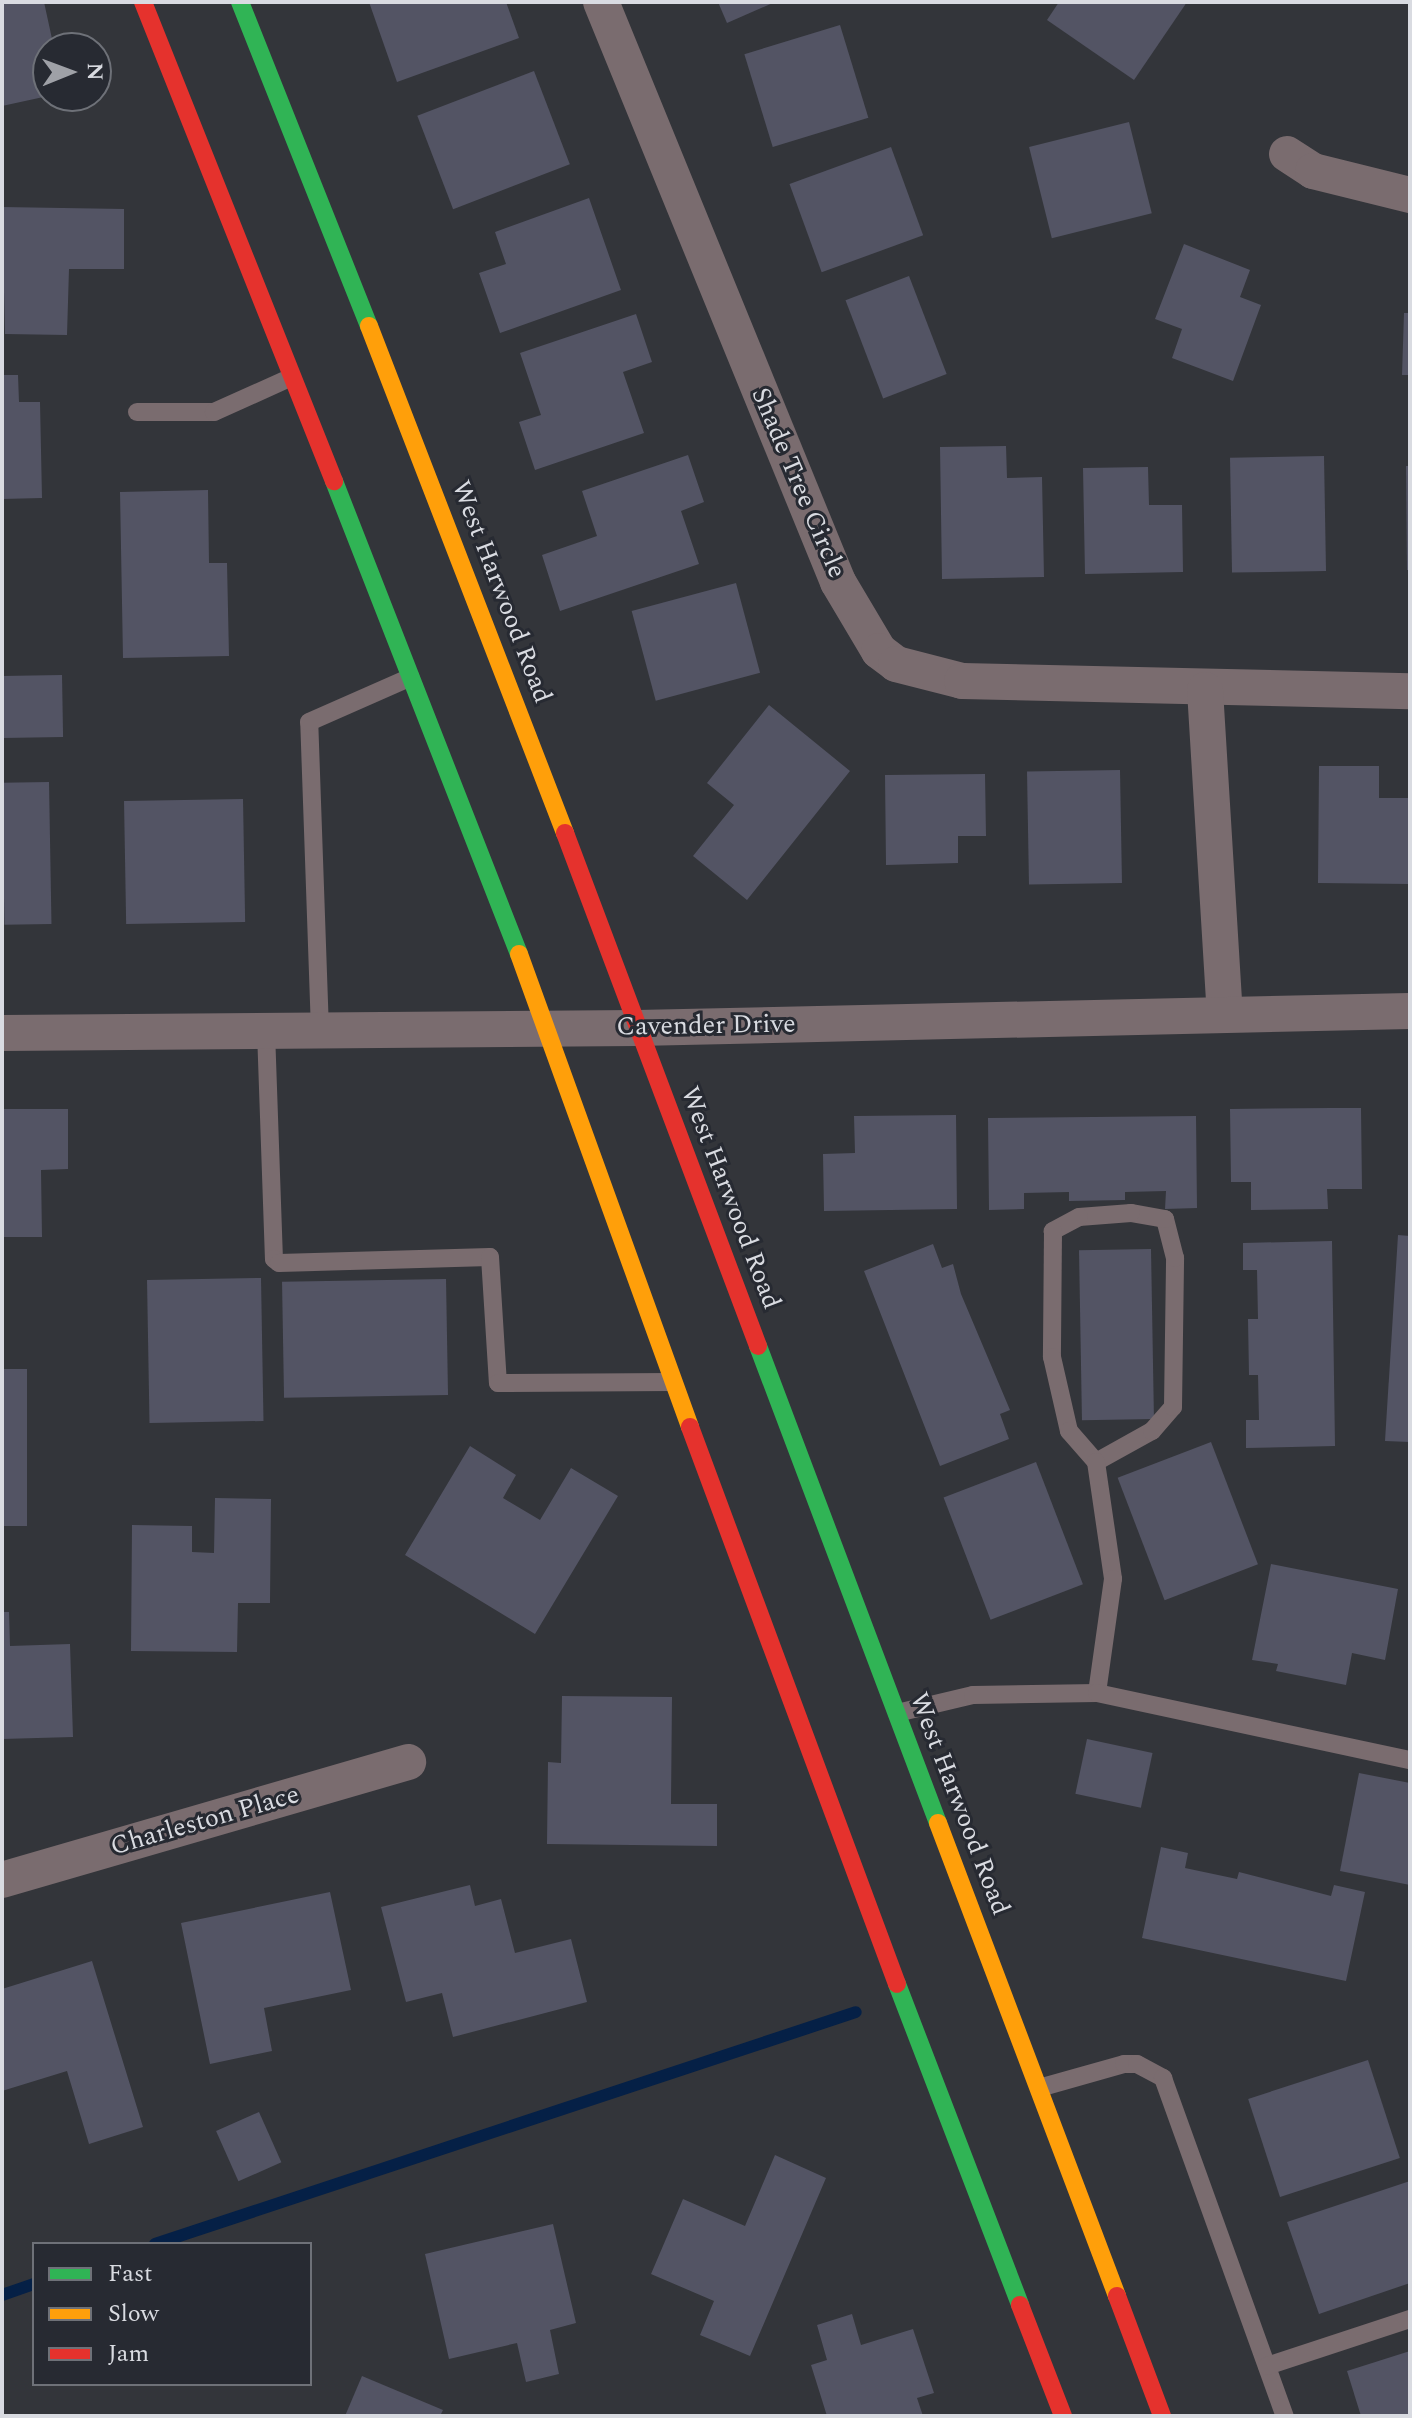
<!DOCTYPE html>
<style>
body{margin:0}
#map{position:relative;width:1412px;height:2418px;overflow:hidden;background:#33353a;font-family:Spectral,serif}
div>[style]{position:absolute}
.stream>*{height:12px;margin:-6px;padding:0 6px;transform-origin:6px;border-radius:6px;background:#052046}
.building>*{inset:0;background:#535464;transform-origin:0 0}
.lane>*{height:18px;margin:-9px;padding:0 9px;transform-origin:9px;border-radius:9px;background:#7a6c6f}
.street>*{height:36px;margin:-18px;padding:0 18px;transform-origin:18px;border-radius:18px;background:#7a6c6f}
.fast>*{height:18px;margin:-9px;padding:0 9px;transform-origin:9px;border-radius:9px;background:#30b455}
.slow>*{height:18px;margin:-9px;padding:0 9px;transform-origin:9px;border-radius:9px;background:#ff9f0a}
.jam>*{height:18px;margin:-9px;padding:0 9px;transform-origin:9px;border-radius:9px;background:#e5322d}
span{translate:-50% -50%;white-space:nowrap;text-align:center;line-height:1.15;-webkit-text-stroke:6px #272a32;paint-order:stroke}
.street-label{font-size:26px;color:#d9dbe1}
.frame{position:absolute;inset:0;border:4px solid #d9dbe1;pointer-events:none}
.legend{position:absolute;left:32px;top:2242px;width:280px;height:144px;box-sizing:border-box;background:#272a32;border:2px solid #6e7178;margin:0;padding:10px 14px;list-style:none;font-size:24px;color:#d9dbe1}
.legend li{display:flex;align-items:center;gap:16px;height:40px}
.legend b{width:40px;border:2px solid #6e7178}
.north{position:absolute;left:32px;top:32px;width:80px;height:80px;box-sizing:border-box;background:#272a32;border:2px solid #6e7178;border-radius:50%;rotate:89deg;font-size:22px;font-weight:700;line-height:32px;text-align:center;color:#d9dbe1}
.north::after{content:'';display:block;margin:auto;width:28px;height:36px;background:#9fa1a7;clip-path:polygon(50% 0,100% 100%,50% 72%,0 100%)}
</style>
<div id="map">
<div class="stream">
<i style="left:155px;top:2244px;width:738px;rotate:-18.31deg"></i>
<i style="left:2px;top:2295px;width:34px;rotate:-19deg"></i>
</div>
<div class="building">
<i style="clip-path:polygon(2px 2px,44px 2px,54px 48px,48px 48px,48px 96px,2px 106px)"></i>
<i style="clip-path:polygon(369px 2px,506px 2px,519px 38px,397px 82px)"></i>
<i style="clip-path:polygon(718px 2px,775px 2px,727px 23px)"></i>
<i style="clip-path:polygon(1059px 2px,1187px 2px,1134px 80px,1047px 20px)"></i>
<i style="left:840px;top:25px;width:97px;height:100px;rotate:73deg"></i>
<i style="left:534px;top:71px;width:100px;height:125px;rotate:69deg"></i>
<i style="left:1129px;top:122px;width:94px;height:103px;rotate:76deg"></i>
<i style="left:891px;top:147px;width:94px;height:108px;rotate:70deg"></i>
<i style="clip-path:polygon(589px 198px,621px 290px,500px 333px,479px 273px,506px 264px,495px 232px)"></i>
<i style="clip-path:polygon(2px 207px,124px 209px,124px 269px,69px 269px,67px 335px,5px 334px)"></i>
<i style="clip-path:polygon(1184px 244px,1250px 270px,1240px 297px,1261px 305px,1233px 381px,1172px 358px,1182px 329px,1155px 319px)"></i>
<i style="left:909px;top:276px;width:105px;height:68px;rotate:69deg"></i>
<i style="clip-path:polygon(1404px 313px,1410px 313px,1410px 375px,1402px 375px)"></i>
<i style="clip-path:polygon(636px 314px,652px 362px,623px 372px,644px 433px,535px 470px,519px 422px,541px 415px,520px 353px)"></i>
<i style="clip-path:polygon(2px 375px,18px 375px,19px 402px,40px 402px,42px 498px,2px 499px)"></i>
<i style="clip-path:polygon(1006px 446px,1007px 478px,1042px 477px,1044px 577px,942px 579px,940px 447px)"></i>
<i style="clip-path:polygon(688px 455px,704px 502px,681px 511px,699px 564px,560px 611px,542px 555px,597px 536px,582px 491px)"></i>
<i style="left:1324px;top:456px;width:115px;height:94px;rotate:89deg"></i>
<i style="clip-path:polygon(1406px 466px,1410px 466px,1410px 570px,1407px 570px)"></i>
<i style="clip-path:polygon(1148px 467px,1149px 505px,1182px 505px,1183px 572px,1085px 574px,1083px 468px)"></i>
<i style="clip-path:polygon(208px 490px,209px 563px,227px 563px,229px 656px,123px 658px,120px 492px)"></i>
<i style="left:736px;top:583px;width:93px;height:108px;rotate:75deg"></i>
<i style="left:62px;top:675px;width:62px;height:60px;rotate:89deg"></i>
<i style="clip-path:polygon(769px 705px,850px 771px,747px 900px,693px 856px,734px 805px,707px 783px)"></i>
<i style="clip-path:polygon(1319px 766px,1379px 766px,1379px 798px,1410px 798px,1410px 884px,1318px 883px)"></i>
<i style="left:1120px;top:770px;width:113px;height:93px;rotate:89deg"></i>
<i style="clip-path:polygon(985px 774px,986px 836px,958px 836px,958px 863px,886px 865px,885px 775px)"></i>
<i style="left:49px;top:782px;width:142px;height:47px;rotate:89deg"></i>
<i style="left:243px;top:799px;width:123px;height:119px;rotate:89deg"></i>
<i style="clip-path:polygon(1331px 1108px,1361px 1108px,1362px 1189px,1327px 1189px,1328px 1209px,1251px 1210px,1251px 1182px,1231px 1182px,1230px 1109px)"></i>
<i style="clip-path:polygon(2px 1109px,68px 1109px,68px 1169px,41px 1170px,42px 1237px,2px 1237px)"></i>
<i style="clip-path:polygon(956px 1115px,957px 1209px,824px 1211px,823px 1154px,855px 1153px,854px 1116px)"></i>
<i style="clip-path:polygon(1196px 1116px,1197px 1208px,1165px 1209px,1166px 1191px,1125px 1192px,1125px 1200px,1069px 1201px,1069px 1192px,1024px 1193px,1024px 1209px,989px 1210px,988px 1118px)"></i>
<i style="clip-path:polygon(1398px 1235px,1410px 1236px,1410px 1442px,1385px 1441px)"></i>
<i style="clip-path:polygon(1332px 1241px,1335px 1446px,1246px 1448px,1246px 1420px,1259px 1420px,1258px 1375px,1249px 1375px,1248px 1319px,1258px 1319px,1257px 1270px,1243px 1270px,1243px 1243px)"></i>
<i style="clip-path:polygon(933px 1244px,942px 1268px,953px 1264px,961px 1294px,1010px 1410px,1000px 1414px,1009px 1439px,940px 1466px,864px 1271px)"></i>
<i style="left:1151px;top:1249px;width:170px;height:72px;rotate:89deg"></i>
<i style="left:261px;top:1278px;width:143px;height:114px;rotate:89deg"></i>
<i style="left:446px;top:1279px;width:116px;height:164px;rotate:89deg"></i>
<i style="left:2px;top:1369px;width:25px;height:157px"></i>
<i style="left:1211px;top:1442px;width:131px;height:100px;rotate:69deg"></i>
<i style="clip-path:polygon(470px 1446px,516px 1475px,503px 1498px,540px 1520px,571px 1468px,618px 1496px,535px 1634px,405px 1555px)"></i>
<i style="left:1036px;top:1462px;width:131px;height:99px;rotate:69deg"></i>
<i style="clip-path:polygon(215px 1498px,271px 1499px,270px 1603px,238px 1603px,237px 1652px,131px 1651px,132px 1525px,192px 1526px,192px 1552px,214px 1553px)"></i>
<i style="clip-path:polygon(1271px 1564px,1398px 1589px,1385px 1660px,1352px 1653px,1346px 1685px,1276px 1671px,1278px 1664px,1252px 1660px)"></i>
<i style="clip-path:polygon(2px 1612px,9px 1612px,10px 1646px,70px 1644px,73px 1737px,2px 1739px)"></i>
<i style="clip-path:polygon(562px 1696px,672px 1697px,671px 1804px,717px 1804px,717px 1846px,547px 1844px,548px 1762px,561px 1763px)"></i>
<i style="left:1087px;top:1739px;width:67px;height:56px;rotate:12deg"></i>
<i style="clip-path:polygon(1359px 1773px,1410px 1783px,1410px 1885px,1340px 1871px)"></i>
<i style="clip-path:polygon(1161px 1847px,1188px 1853px,1185px 1868px,1237px 1879px,1239px 1872px,1331px 1896px,1334px 1885px,1365px 1892px,1346px 1981px,1142px 1938px)"></i>
<i style="clip-path:polygon(470px 1885px,475px 1906px,501px 1899px,515px 1953px,571px 1939px,587px 2002px,453px 2037px,442px 1993px,406px 2002px,381px 1907px)"></i>
<i style="clip-path:polygon(330px 1892px,351px 1990px,264px 2008px,272px 2051px,210px 2064px,181px 1923px)"></i>
<i style="clip-path:polygon(92px 1961px,143px 2127px,89px 2144px,67px 2071px,2px 2091px,2px 1989px)"></i>
<i style="left:1368px;top:2060px;width:103px;height:126px;rotate:72deg"></i>
<i style="left:259px;top:2112px;width:55px;height:47px;rotate:66deg"></i>
<i style="clip-path:polygon(775px 2155px,826px 2178px,750px 2356px,700px 2335px,714px 2301px,651px 2274px,683px 2199px,745px 2226px)"></i>
<i style="clip-path:polygon(1410px 2181px,1410px 2283px,1319px 2314px,1287px 2222px)"></i>
<i style="clip-path:polygon(553px 2224px,576px 2323px,550px 2330px,559px 2374px,526px 2382px,517px 2343px,449px 2359px,425px 2254px)"></i>
<i style="clip-path:polygon(852px 2314px,861px 2345px,913px 2329px,934px 2393px,917px 2398px,923px 2416px,827px 2416px,811px 2365px,827px 2360px,817px 2325px)"></i>
<i style="clip-path:polygon(1410px 2351px,1410px 2416px,1361px 2416px,1347px 2371px)"></i>
<i style="clip-path:polygon(362px 2376px,443px 2410px,440px 2416px,345px 2416px)"></i>
</div>
<div class="lane">
<i style="left:137px;top:412px;width:77px"></i>
<i style="left:214px;top:412px;width:85px;rotate:-24.2deg"></i>
<i style="left:266px;top:1031px;width:228px;rotate:88deg"></i>
<i style="left:274px;top:1259px;width:6px;rotate:39deg"></i>
<i style="left:279px;top:1263px;width:211px;rotate:-1.6deg"></i>
<i style="left:490px;top:1257px;width:126px;rotate:86.4deg"></i>
<i style="left:498px;top:1383px;width:174px;rotate:-0.3deg"></i>
<i style="left:320px;top:1031px;width:309px;rotate:-92deg"></i>
<i style="left:309px;top:722px;width:111px;rotate:-23.8deg"></i>
<i style="left:1096px;top:1462px;width:64px;rotate:-29deg"></i>
<i style="left:1152px;top:1431px;width:32px;rotate:-49deg"></i>
<i style="left:1173px;top:1407px;width:149px;rotate:-89.2deg"></i>
<i style="left:1175px;top:1258px;width:40px;rotate:-104.4deg"></i>
<i style="left:1165px;top:1219px;width:35px;rotate:-170deg"></i>
<i style="left:1131px;top:1213px;width:52px;rotate:175.6deg"></i>
<i style="left:1079px;top:1217px;width:30px;rotate:152deg"></i>
<i style="left:1053px;top:1231px;width:126px;rotate:90.5deg"></i>
<i style="left:1052px;top:1357px;width:76px;rotate:77.1deg"></i>
<i style="left:1069px;top:1431px;width:41px;rotate:48.9deg"></i>
<i style="left:1096px;top:1462px;width:118px;rotate:81.7deg"></i>
<i style="left:1113px;top:1579px;width:115px;rotate:98deg"></i>
<i style="left:897px;top:1713px;width:78px;rotate:-13.3deg"></i>
<i style="left:973px;top:1695px;width:124px;rotate:-0.9deg"></i>
<i style="left:1097px;top:1693px;width:320px;rotate:12.1deg"></i>
<i style="left:1039px;top:2088px;width:88px;rotate:-15.8deg"></i>
<i style="left:1124px;top:2064px;width:13px"></i>
<i style="left:1137px;top:2064px;width:30px;rotate:28deg"></i>
<i style="left:1163px;top:2078px;width:359px;rotate:70.2deg"></i>
<i style="left:1267px;top:2366px;width:151px;rotate:-18.2deg"></i>
</div>
<div class="street">
<i style="left:601px;top:2px;width:627px;rotate:67.77deg"></i>
<i style="left:838px;top:582px;width:80px;rotate:59.3deg"></i>
<i style="left:879px;top:651px;width:21px;rotate:37deg"></i>
<i style="left:896px;top:664px;width:68px;rotate:14.4deg"></i>
<i style="left:962px;top:681px;width:448px;rotate:1.3deg"></i>
<i style="left:1287px;top:154px;width:31px;rotate:33deg"></i>
<i style="left:1313px;top:171px;width:100px;rotate:13.9deg"></i>
<i style="left:1205px;top:690px;width:325px;rotate:86.5deg"></i>
<i style="left:2px;top:1033px;width:635px;rotate:-0.45deg"></i>
<i style="left:637px;top:1028px;width:773px;rotate:-1.26deg"></i>
<i style="left:2px;top:1880px;width:423px;rotate:-16.2deg"></i>
</div>
<div class="fast">
<i style="left:240px;top:2px;width:349px;rotate:68.3deg"></i>
<i style="left:334px;top:481px;width:508px;rotate:68.64deg"></i>
<i style="left:758px;top:1346px;width:510px;rotate:69.33deg"></i>
<i style="left:897px;top:1984px;width:344px;rotate:69deg"></i>
</div>
<div class="slow">
<i style="left:369px;top:326px;width:544px;rotate:68.86deg"></i>
<i style="left:519px;top:954px;width:503px;rotate:70.12deg"></i>
<i style="left:938px;top:1823px;width:506px;rotate:69.27deg"></i>
</div>
<div class="jam">
<i style="left:143px;top:2px;width:516px;rotate:68.26deg"></i>
<i style="left:565px;top:833px;width:548px;rotate:69.38deg"></i>
<i style="left:690px;top:1427px;width:594px;rotate:69.61deg"></i>
<i style="left:1117px;top:2296px;width:128px;rotate:69.4deg"></i>
<i style="left:1020px;top:2305px;width:119px;rotate:68.8deg"></i>
</div>
<div class="street-label">
<span style="left:798px;top:483px;rotate:67deg">Shade Tree Circle</span>
<span style="left:501px;top:592px;rotate:69deg">West Harwood Road</span>
<span style="left:706px;top:1026px;rotate:-1deg">Cavender Drive</span>
<span style="left:730px;top:1198px;rotate:69deg">West Harwood Road</span>
<span style="left:959px;top:1804px;rotate:69deg">West Harwood Road</span>
<span style="left:205px;top:1821px;rotate:-16deg">Charleston Place</span>
</div>
<div class="frame"></div>
<ul class="legend">
<li><b style="height:10px;background:#30b455"></b>Fast</li>
<li><b style="height:10px;background:#ff9f0a"></b>Slow</li>
<li><b style="height:10px;background:#e5322d"></b>Jam</li>
</ul>
<div class="north">N</div>
</div>
